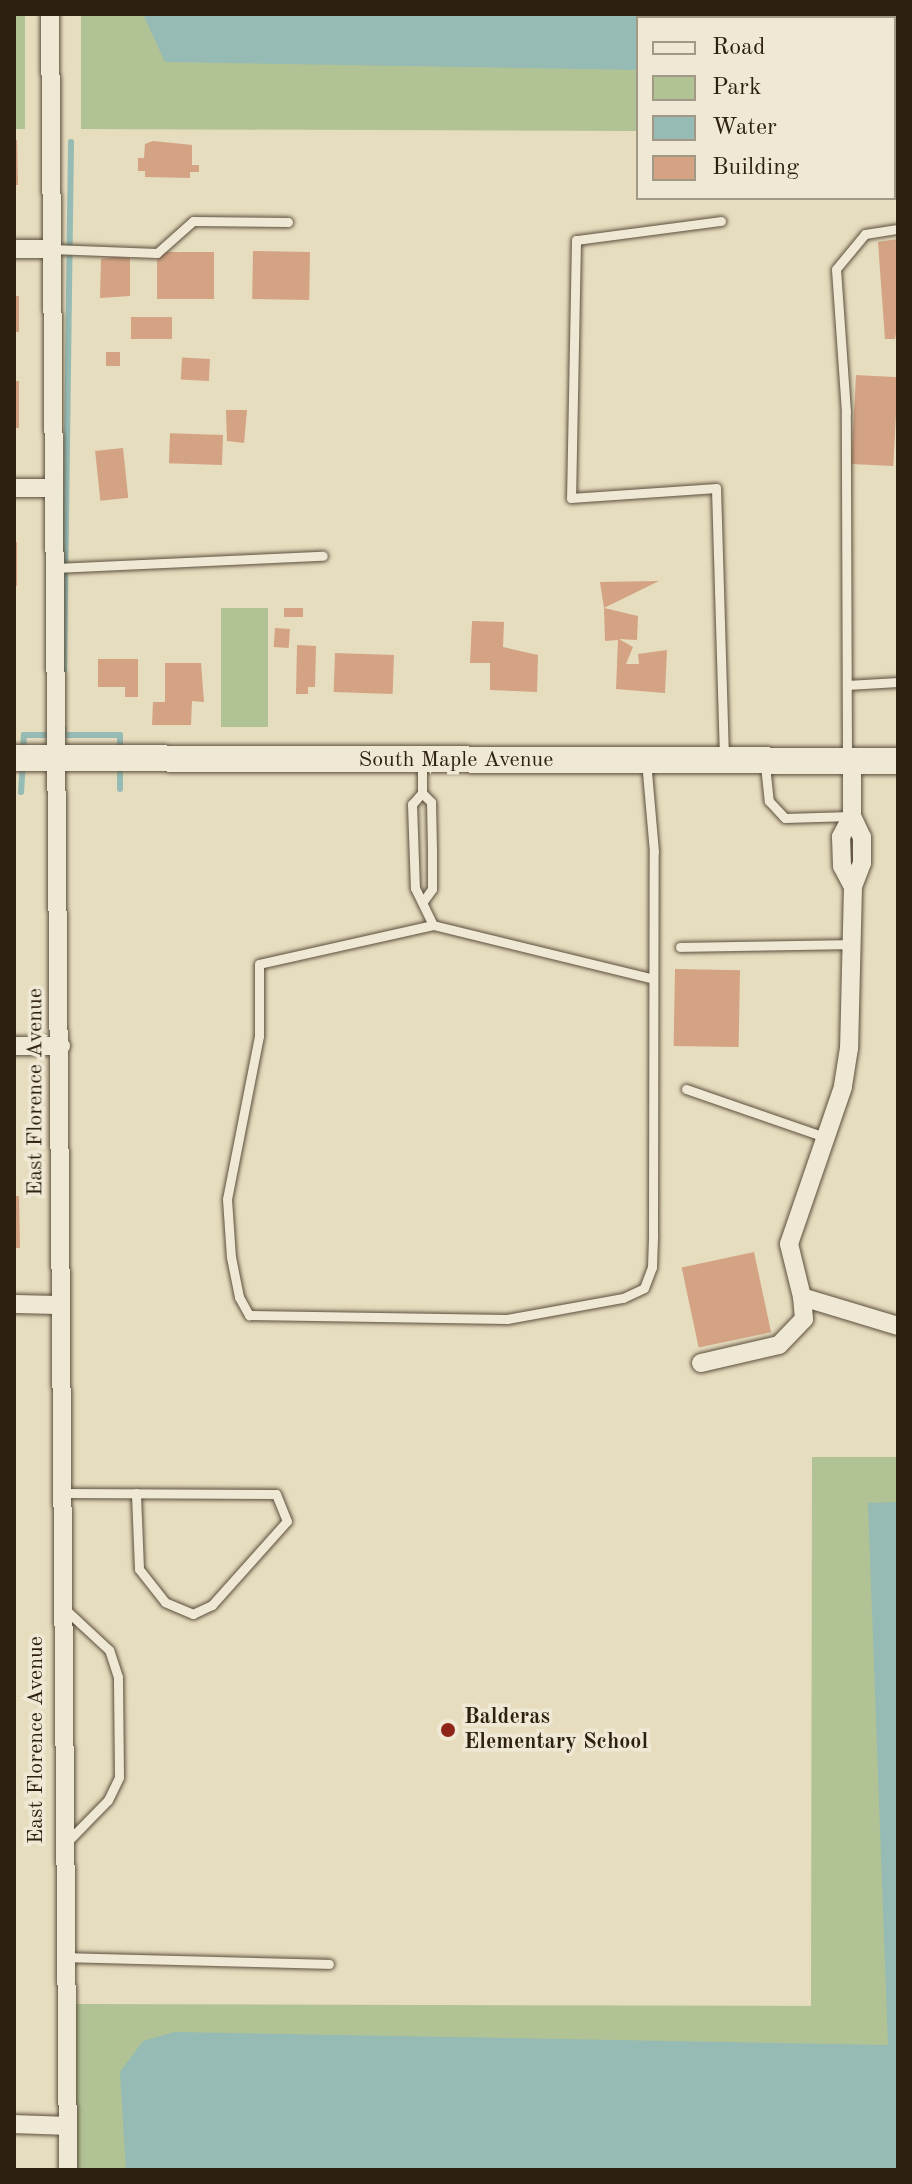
<!DOCTYPE html>
<style>
body{margin:0}
#map{position:relative;width:912px;height:2184px;overflow:hidden;background:#e6dcbe;font-family:"Old Standard TT",serif}
div>[style]{position:absolute}
.green>*{inset:0;background:#b1c295;transform-origin:0 0}
.water>*{inset:0;background:#96bbb4}
.stream>*{height:6px;margin:-3px;padding:0 3px;transform-origin:3px;border-radius:3px;background:#96bbb4}
.building>*{inset:0;background:#d3a384;transform-origin:0 0}
.roads{filter:drop-shadow(0 0 2px #5c4f3c) drop-shadow(0 0 2px #5c4f3c)}
.lane>*{height:9px;margin:-4.5px;padding:0 4.5px;transform-origin:4.5px;border-radius:4.5px;background:#efe8d5}
.street>*{height:18px;margin:-9px;padding:0 9px;transform-origin:9px;border-radius:9px;background:#efe8d5}
.secondary>*{height:26px;margin:-13px;padding:0 13px;transform-origin:13px;border-radius:13px;background:#efe8d5}
.dots>*{width:22px;height:22px;translate:-50% -50%;box-sizing:border-box;border:4px solid #efe8d5;border-radius:50%}
span{translate:-50% -50%;white-space:nowrap;text-align:center;line-height:1.15;-webkit-text-stroke:7px #efe8d5;paint-order:stroke}
.street-label{font-size:22px;color:#2e2010}
.poi-label{font-size:22px;color:#2e2010;font-weight:700}
.left{translate:0 -50%;text-align:left}
.frame{position:absolute;inset:0;border:16px solid #2e2010;pointer-events:none}
.legend{position:absolute;left:636px;top:16px;width:260px;height:184px;box-sizing:border-box;background:#efe8d5;border:2px solid #a29886;margin:0;padding:10px 14px;list-style:none;font-size:24px;color:#2e2010}
.legend li{display:flex;align-items:center;gap:16px;height:40px}
.legend b{width:40px;border:2px solid #a29886}
</style>
<div id="map">
<div class="green">
<i style="left:14px;top:14px;width:11px;height:115px"></i>
<i style="clip-path:polygon(81px 14px,898px 14px,898px 132px,894px 18px,638px 18px,638px 131px,81px 129px)"></i>
<i style="left:221px;top:608px;width:47px;height:119px"></i>
<i style="clip-path:polygon(812px 1457px,898px 1457px,898px 2170px,76px 2170px,76px 2004px,811px 2006px)"></i>
</div>
<div class="water">
<i style="clip-path:polygon(143px 14px,771px 14px,638px 18px,638px 70px,165px 62px)"></i>
<i style="clip-path:polygon(898px 1502px,898px 2170px,126px 2170px,120px 2072px,143px 2041px,175px 2032px,888px 2045px,868px 1503px)"></i>
</div>
<div class="stream">
<i style="left:64px;top:670px;width:528px;rotate:-89.24deg"></i>
<i style="left:64px;top:729px;width:6px;rotate:99deg"></i>
<i style="left:63px;top:735px;width:57px"></i>
<i style="left:120px;top:735px;width:18px;rotate:90deg"></i>
<i style="left:23px;top:752px;width:17px;rotate:-87deg"></i>
<i style="left:24px;top:735px;width:28px"></i>
<i style="left:120px;top:764px;width:25px;rotate:90deg"></i>
<i style="left:21px;top:792px;width:29px;rotate:-86deg"></i>
</div>
<div class="building">
<i style="clip-path:polygon(17px 140px,18px 185px,14px 185px,14px 141px)"></i>
<i style="clip-path:polygon(153px 141px,192px 145px,192px 165px,199px 165px,199px 172px,190px 172px,190px 178px,145px 177px,145px 171px,138px 171px,138px 158px,144px 158px,145px 144px)"></i>
<i style="clip-path:polygon(898px 239px,898px 323px,895px 339px,885px 339px,878px 242px)"></i>
<i style="left:253px;top:251px;width:57px;height:48px;rotate:1deg"></i>
<i style="left:214px;top:252px;width:47px;height:57px;rotate:90deg"></i>
<i style="clip-path:polygon(115px 257px,130px 258px,130px 296px,100px 298px,101px 259px)"></i>
<i style="left:14px;top:296px;width:5px;height:36px"></i>
<i style="left:131px;top:317px;width:41px;height:22px"></i>
<i style="left:106px;top:352px;width:14px;height:14px"></i>
<i style="left:210px;top:359px;width:22px;height:28px;rotate:93deg"></i>
<i style="left:856px;top:375px;width:42px;height:89px;rotate:3deg"></i>
<i style="left:14px;top:381px;width:5px;height:47px"></i>
<i style="clip-path:polygon(226px 410px,247px 410px,244px 443px,227px 441px)"></i>
<i style="left:223px;top:435px;width:30px;height:53px;rotate:92deg"></i>
<i style="left:123px;top:448px;width:50px;height:28px;rotate:84deg"></i>
<i style="left:14px;top:542px;width:3px;height:44px"></i>
<i style="clip-path:polygon(659px 581px,604px 608px,600px 582px)"></i>
<i style="left:284px;top:608px;width:19px;height:9px"></i>
<i style="clip-path:polygon(604px 608px,638px 616px,637px 640px,619px 639px,633px 647px,626px 664px,639px 664px,638px 654px,667px 650px,665px 693px,616px 689px,618px 640px,605px 641px)"></i>
<i style="clip-path:polygon(472px 621px,504px 622px,503px 647px,538px 655px,537px 692px,490px 690px,490px 663px,470px 663px)"></i>
<i style="left:275px;top:628px;width:15px;height:19px;rotate:4deg"></i>
<i style="clip-path:polygon(297px 645px,316px 646px,315px 687px,308px 687px,308px 694px,296px 694px)"></i>
<i style="left:335px;top:653px;width:59px;height:39px;rotate:2deg"></i>
<i style="clip-path:polygon(98px 659px,138px 659px,138px 697px,125px 697px,125px 687px,98px 687px)"></i>
<i style="clip-path:polygon(165px 663px,201px 663px,204px 702px,192px 701px,191px 725px,152px 725px,153px 702px,165px 702px)"></i>
<i style="left:675px;top:969px;width:65px;height:77px;rotate:1deg"></i>
<i style="clip-path:polygon(14px 1196px,19px 1196px,20px 1248px,14px 1248px)"></i>
<i style="left:754px;top:1252px;width:82px;height:74px;rotate:78deg"></i>
</div>
<div class="roads">
<div class="lane">
<i style="left:721px;top:221px;width:146px;rotate:172.5deg"></i>
<i style="left:576px;top:240px;width:258px;rotate:91.1deg"></i>
<i style="left:571px;top:498px;width:145px;rotate:-3.9deg"></i>
<i style="left:716px;top:488px;width:270px;rotate:88.3deg"></i>
<i style="left:51px;top:249px;width:106px;rotate:2.2deg"></i>
<i style="left:157px;top:253px;width:48px;rotate:-41.6deg"></i>
<i style="left:193px;top:221px;width:95px;rotate:0.6deg"></i>
<i style="left:54px;top:568px;width:269px;rotate:-2.6deg"></i>
<i style="left:847px;top:685px;width:51px;rotate:-3.4deg"></i>
<i style="left:847px;top:758px;width:346px;rotate:-90.2deg"></i>
<i style="left:846px;top:412px;width:143px;rotate:-94deg"></i>
<i style="left:836px;top:269px;width:45px;rotate:-50.4deg"></i>
<i style="left:865px;top:234px;width:33px;rotate:-9deg"></i>
<i style="left:422px;top:762px;width:31px;rotate:90deg"></i>
<i style="left:422px;top:793px;width:15px;rotate:132deg"></i>
<i style="left:412px;top:804px;width:84px;rotate:88deg"></i>
<i style="left:415px;top:888px;width:41px;rotate:64.1deg"></i>
<i style="left:433px;top:925px;width:224px;rotate:13.7deg"></i>
<i style="left:765px;top:765px;width:36px;rotate:84deg"></i>
<i style="left:769px;top:801px;width:23px;rotate:47deg"></i>
<i style="left:785px;top:818px;width:66px;rotate:-1.7deg"></i>
<i style="left:422px;top:793px;width:13px;rotate:45deg"></i>
<i style="left:431px;top:802px;width:48px;rotate:88.8deg"></i>
<i style="left:432px;top:850px;width:39px;rotate:90deg"></i>
<i style="left:432px;top:889px;width:14px;rotate:126deg"></i>
<i style="left:433px;top:925px;width:178px;rotate:167.4deg"></i>
<i style="left:259px;top:964px;width:72px;rotate:90deg"></i>
<i style="left:259px;top:1036px;width:166px;rotate:101.1deg"></i>
<i style="left:227px;top:1199px;width:58px;rotate:86.1deg"></i>
<i style="left:231px;top:1257px;width:41px;rotate:78.7deg"></i>
<i style="left:239px;top:1297px;width:21px;rotate:61deg"></i>
<i style="left:249px;top:1315px;width:258px;rotate:0.9deg"></i>
<i style="left:507px;top:1319px;width:118px;rotate:-10.3deg"></i>
<i style="left:623px;top:1298px;width:23px;rotate:-25deg"></i>
<i style="left:644px;top:1288px;width:22px;rotate:-69deg"></i>
<i style="left:652px;top:1267px;width:33px;rotate:-88deg"></i>
<i style="left:653px;top:1234px;width:382px;rotate:-89.9deg"></i>
<i style="left:654px;top:852px;width:91px;rotate:-95deg"></i>
<i style="left:680px;top:947px;width:172px;rotate:-1deg"></i>
<i style="left:686px;top:1089px;width:147px;rotate:19.1deg"></i>
<i style="left:62px;top:1493px;width:214px;rotate:0.3deg"></i>
<i style="left:276px;top:1494px;width:29px;rotate:68deg"></i>
<i style="left:287px;top:1521px;width:113px;rotate:131.8deg"></i>
<i style="left:212px;top:1605px;width:21px;rotate:155deg"></i>
<i style="left:193px;top:1614px;width:30px;rotate:-157deg"></i>
<i style="left:165px;top:1602px;width:42px;rotate:-128.2deg"></i>
<i style="left:139px;top:1569px;width:76px;rotate:-92.3deg"></i>
<i style="left:66px;top:1843px;width:60px;rotate:-45.7deg"></i>
<i style="left:108px;top:1800px;width:25px;rotate:-64deg"></i>
<i style="left:119px;top:1777px;width:100px;rotate:-90.6deg"></i>
<i style="left:118px;top:1677px;width:28px;rotate:-108deg"></i>
<i style="left:109px;top:1650px;width:59px;rotate:-137.1deg"></i>
<i style="left:64px;top:1957px;width:265px;rotate:1.5deg"></i>
</div>
<div class="street">
<i style="left:50px;top:14px;width:2156px;rotate:89.52deg"></i>
<i style="left:14px;top:249px;width:37px"></i>
<i style="left:14px;top:488px;width:38px"></i>
<i style="left:852px;top:761px;width:55px;rotate:90deg"></i>
<i style="left:852px;top:816px;width:23px;rotate:65deg"></i>
<i style="left:862px;top:837px;width:26px;rotate:90deg"></i>
<i style="left:862px;top:863px;width:26px;rotate:111deg"></i>
<i style="left:853px;top:887px;width:161px;rotate:91.4deg"></i>
<i style="left:849px;top:1048px;width:39px;rotate:99deg"></i>
<i style="left:843px;top:1087px;width:166px;rotate:109deg"></i>
<i style="left:789px;top:1244px;width:55px;rotate:76.2deg"></i>
<i style="left:802px;top:1297px;width:100px;rotate:16.8deg"></i>
<i style="left:852px;top:816px;width:24px;rotate:118deg"></i>
<i style="left:841px;top:837px;width:29px;rotate:88deg"></i>
<i style="left:842px;top:866px;width:24px;rotate:62deg"></i>
<i style="left:14px;top:1046px;width:47px"></i>
<i style="left:14px;top:1304px;width:45px;rotate:1.3deg"></i>
<i style="left:701px;top:1363px;width:80px;rotate:-13deg"></i>
<i style="left:779px;top:1345px;width:36px;rotate:-46deg"></i>
<i style="left:804px;top:1319px;width:22px;rotate:-95deg"></i>
<i style="left:14px;top:2124px;width:54px;rotate:2.1deg"></i>
</div>
<div class="secondary">
<i style="left:14px;top:758px;width:884px;rotate:0.19deg"></i>
</div>
</div>
<div class="dots">
<i style="left:448px;top:1730px;background:#8f2418"></i>
</div>
<div class="street-label">
<span style="left:456px;top:761px">South Maple Avenue</span>
<span style="left:36px;top:1092px;rotate:-90deg">East Florence Avenue</span>
<span style="left:37px;top:1740px;rotate:-90deg">East Florence Avenue</span>
</div>
<div class="poi-label">
<span class="left" style="left:464px;top:1730px">Balderas<br>Elementary School</span>
</div>
<div class="frame"></div>
<ul class="legend">
<li><b style="height:10px;background:#efe8d5"></b>Road</li>
<li><b style="height:22px;background:#b1c295"></b>Park</li>
<li><b style="height:22px;background:#96bbb4"></b>Water</li>
<li><b style="height:22px;background:#d3a384"></b>Building</li>
</ul>
</div>
